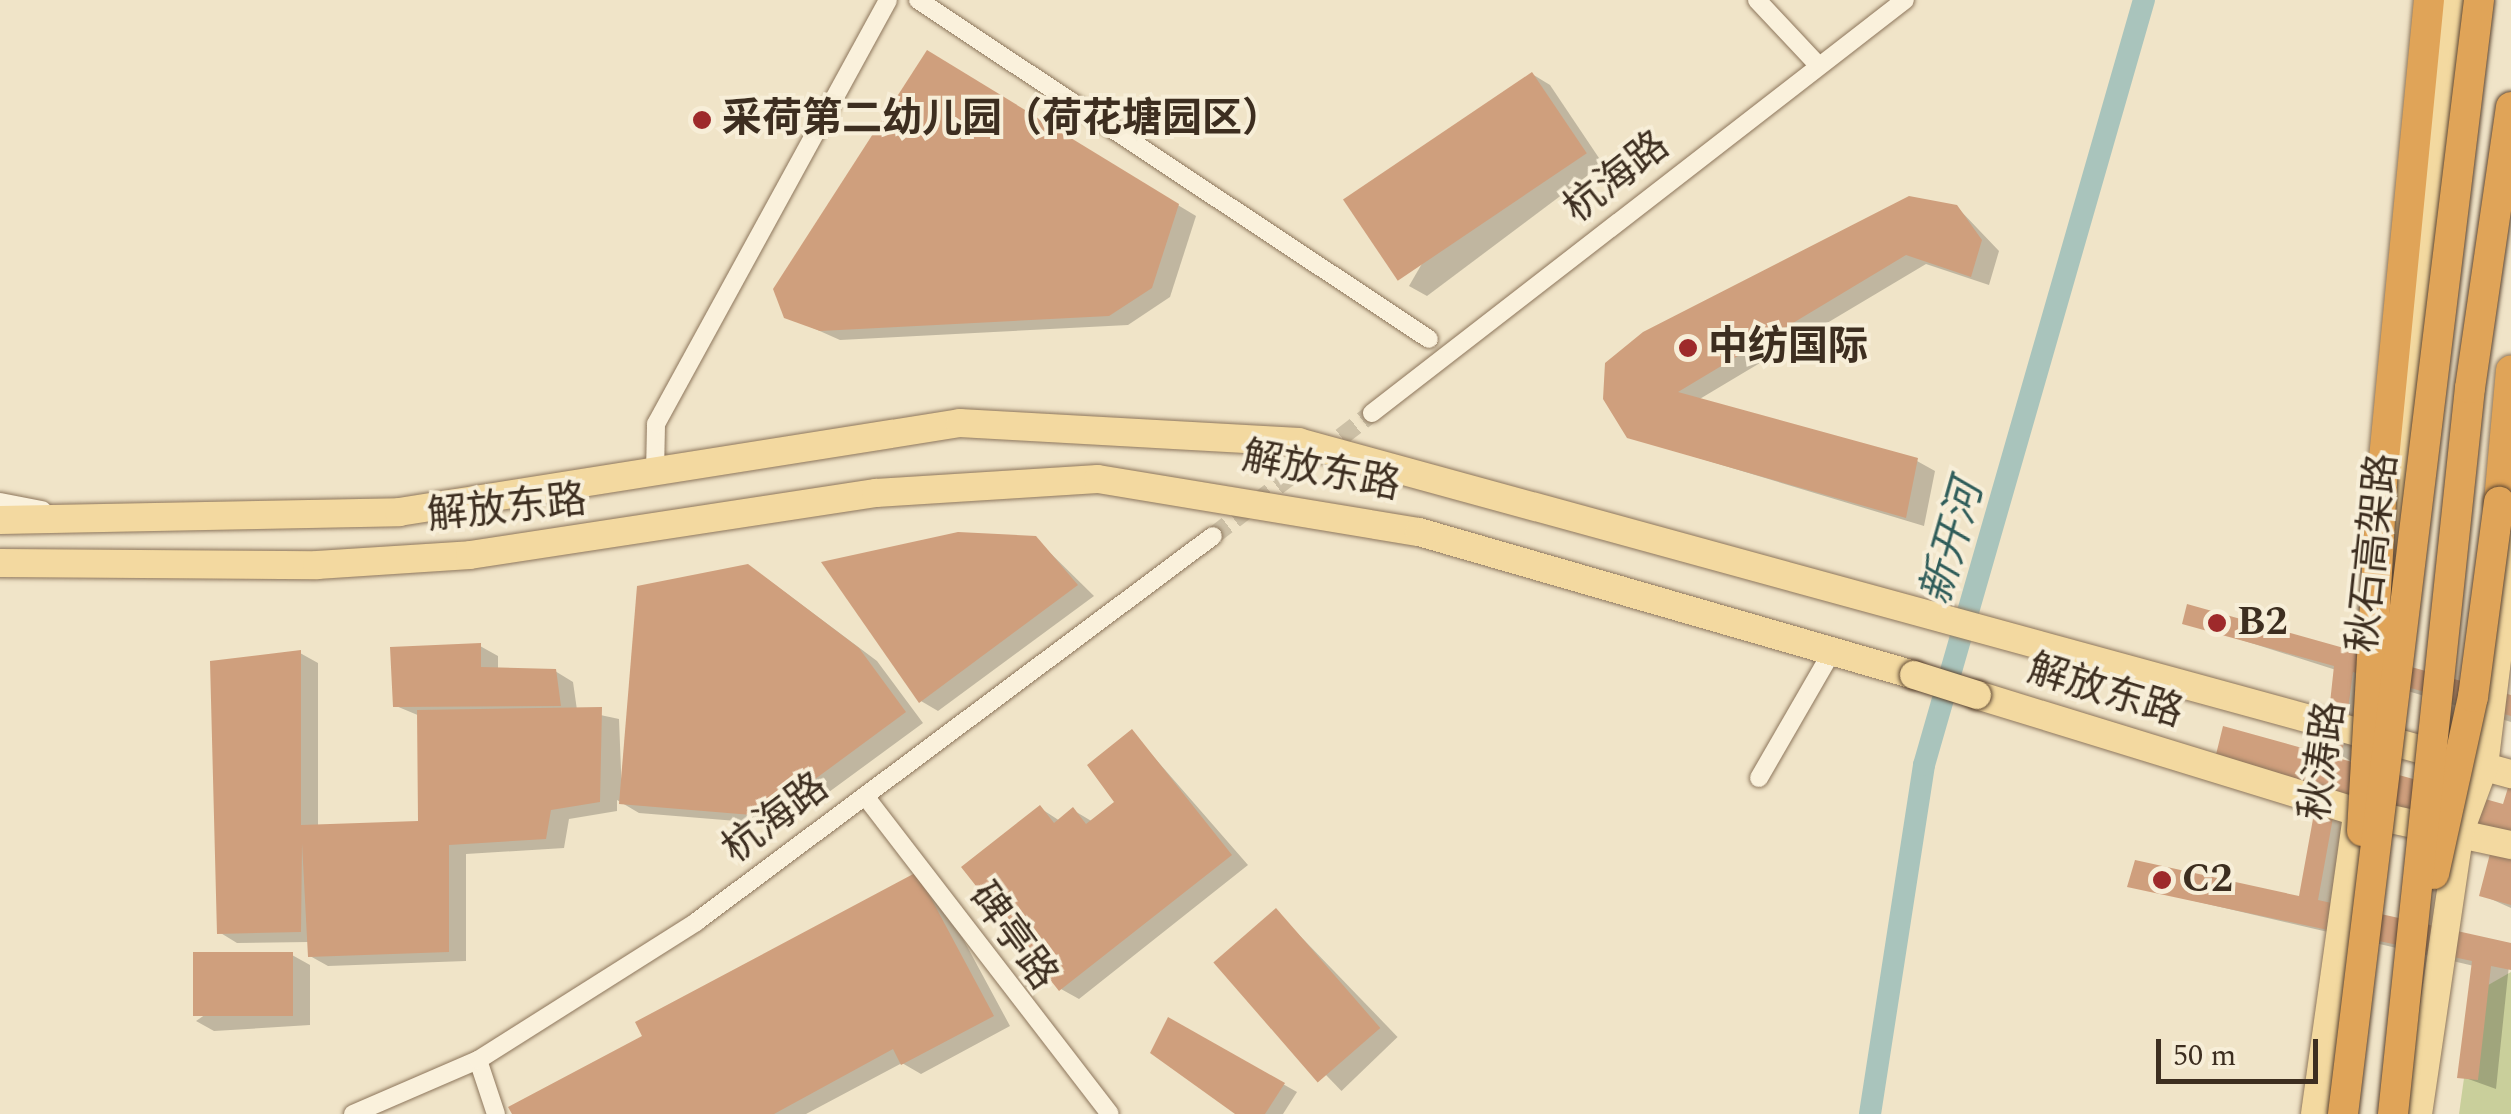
<!DOCTYPE html>
<meta charset="utf-8">
<style>
body{margin:0}
#map{position:relative;width:2511px;height:1114px;overflow:hidden;background:#f0e4c8;font-family:Spectral,"Noto Sans SC",serif}
div>[style]{position:absolute}
.green>*{inset:0;background:#c9cf9b}
.shadow>*{inset:0;background:#0003;transform-origin:0 0}
.canal>*{height:22px;margin:-11px;padding:0 11px;transform-origin:11px;border-radius:11px;background:#a9c4bc}
.building>*{inset:0;background:#cf9f7d;transform-origin:0 0}
.street-tunnel>*{height:18px;margin-top:-9px;transform-origin:0;background:repeating-linear-gradient(90deg,#ccc0a6 0 18px,transparent 0 27px)}
.roads{filter:drop-shadow(0 0 2px #8d765c) drop-shadow(0 0 2px #8d765c)}
.street>*{height:18px;margin:-9px;padding:0 9px;transform-origin:9px;border-radius:9px;background:#faf1dc}
.secondary>*{height:22px;margin:-11px;padding:0 11px;transform-origin:11px;border-radius:11px;background:#faf1dc}
.primary>*{height:28px;margin:-14px;padding:0 14px;transform-origin:14px;border-radius:14px;background:#f3d9a0}
.highway>*{height:30px;margin:-15px;padding:0 15px;transform-origin:15px;border-radius:15px;background:#e0a458}
.bridges{filter:drop-shadow(0 0 2px #5b4430) drop-shadow(0 0 2px #5b4430)}
.primary-bridge>*{height:28px;margin:-14px;padding:0 14px;transform-origin:14px;border-radius:14px;background:#f3d9a0}
.highway-bridge>*{height:30px;margin:-15px;padding:0 15px;transform-origin:15px;border-radius:15px;background:#e0a458}
.dots>*{width:28px;height:28px;translate:-50% -50%;box-sizing:border-box;border:5px solid #f7eed8;border-radius:50%}
span{translate:-50% -50%;white-space:nowrap;text-align:center;line-height:1.15;-webkit-text-stroke:8px #f7eed8;paint-order:stroke}
.poi-label{font-size:40px;color:#3d2e20;font-weight:700}
.left{translate:0 -50%;text-align:left}
.street-label{font-size:40px;color:#3d2e20}
.water-label{font-size:42px;color:#2f5d5a;font-style:italic}
.scale{position:absolute;left:2156px;top:1039px;width:162px;height:45px;box-sizing:border-box;border:5px solid #3d2e20;border-top:0;padding-left:12px;font-size:30px;line-height:35px;white-space:nowrap;color:#3d2e20;-webkit-text-stroke:8px #f7eed8;paint-order:stroke}
</style>
<div id="map">
<div class="green">
<i style="clip-path:polygon(2511px 972px,2511px 1114px,2459px 1114px,2476px 992px)"></i>
</div>
<div class="shadow">
<i style="clip-path:polygon(928px 54px,1196px 216px,1170px 297px,1128px 325px,840px 340px,786px 316px)"></i>
<i style="clip-path:polygon(1532px 74px,1550px 85px,1603px 164px,1427px 296px,1409px 286px)"></i>
<i style="clip-path:polygon(1957px 207px,1999px 251px,1989px 285px,1926px 264px,1698px 400px,1917px 461px,1935px 471px,1924px 526px,1629px 437px,1605px 398px)"></i>
<i style="clip-path:polygon(1035px 538px,1094px 596px,938px 711px,921px 701px)"></i>
<i style="clip-path:polygon(766px 578px,877px 661px,923px 723px,784px 825px,639px 813px,617px 800px,617px 811px,569px 819px,564px 848px,466px 854px,466px 961px,328px 966px,310px 956px,309px 942px,237px 943px,219px 932px,300px 653px,318px 663px,318px 827px,421px 824px,420px 716px,396px 706px,480px 646px,498px 656px,498px 670px,555px 671px,573px 682px,577px 710px,619px 719px,622px 796px)"></i>
<i style="clip-path:polygon(2185px 622px,2511px 698px,2511px 722px,2371px 680px,2359px 766px,2505px 807px,2511px 783px,2511px 908px,2482px 895px,2493px 854px,2351px 825px,2336px 907px,2511px 946px,2496px 1089px,2460px 1076px,2474px 966px,2130px 886px,2301px 899px,2354px 763px,2327px 747px,2336px 670px)"></i>
<i style="clip-path:polygon(1132px 732px,1248px 865px,1079px 999px,1061px 989px,1040px 808px,1060px 821px,1073px 810px,1093px 822px,1117px 802px)"></i>
<i style="clip-path:polygon(934px 885px,1010px 1026px,921px 1074px,902px 1063px,806px 1114px,514px 1114px)"></i>
<i style="left:1276px;top:911px;width:175px;height:78px;rotate:46deg"></i>
<i style="clip-path:polygon(292px 955px,310px 965px,310px 1025px,214px 1031px,196px 1021px)"></i>
<i style="clip-path:polygon(1169px 1020px,1297px 1092px,1283px 1114px,1238px 1114px)"></i>
</div>
<div class="canal">
<i style="left:1870px;top:1114px;width:353px;rotate:-81.2deg"></i>
<i style="left:1924px;top:765px;width:796px;rotate:-73.96deg"></i>
</div>
<div class="building">
<i style="clip-path:polygon(927px 50px,1179px 204px,1152px 288px,1109px 316px,820px 331px,784px 318px,773px 289px)"></i>
<i style="left:1532px;top:72px;width:98px;height:228px;rotate:56deg"></i>
<i style="clip-path:polygon(1909px 196px,1957px 205px,1982px 240px,1971px 277px,1906px 255px,1678px 392px,1918px 458px,1906px 518px,1627px 438px,1603px 399px,1605px 363px,1643px 332px)"></i>
<i style="clip-path:polygon(958px 532px,1036px 536px,1078px 585px,919px 703px,821px 562px)"></i>
<i style="clip-path:polygon(748px 564px,859px 648px,906px 712px,765px 816px,619px 804px,637px 586px)"></i>
<i style="clip-path:polygon(2187px 604px,2511px 695px,2511px 716px,2353px 672px,2342px 754px,2325px 749px,2334px 666px,2182px 624px)"></i>
<i style="clip-path:polygon(481px 643px,481px 667px,556px 669px,561px 706px,393px 707px,390px 647px)"></i>
<i style="clip-path:polygon(301px 650px,301px 825px,418px 821px,417px 710px,602px 707px,600px 802px,551px 810px,546px 839px,449px 845px,449px 952px,308px 957px,302px 843px,301px 932px,217px 934px,210px 661px)"></i>
<i style="clip-path:polygon(2223px 726px,2503px 804px,2511px 778px,2511px 905px,2479px 896px,2491px 850px,2211px 775px)"></i>
<i style="clip-path:polygon(1132px 729px,1232px 855px,1059px 991px,961px 867px,1040px 805px,1054px 823px,1073px 807px,1086px 824px,1114px 802px,1087px 765px)"></i>
<i style="clip-path:polygon(2315px 808px,2334px 812px,2318px 900px,2511px 943px,2511px 970px,2491px 966px,2478px 1080px,2457px 1078px,2472px 961px,2127px 887px,2135px 860px,2299px 896px)"></i>
<i style="clip-path:polygon(917px 872px,994px 1016px,901px 1065px,893px 1049px,774px 1114px,512px 1114px,508px 1107px,642px 1036px,635px 1022px)"></i>
<i style="left:1276px;top:908px;width:159px;height:83px;rotate:49deg"></i>
<i style="left:293px;top:952px;width:64px;height:100px;rotate:90deg"></i>
<i style="clip-path:polygon(1168px 1017px,1285px 1083px,1265px 1114px,1235px 1114px,1150px 1053px)"></i>
</div>
<div class="street-tunnel">
<i style="left:1213px;top:536px;width:201px;rotate:-37.7deg"></i>
</div>
<div class="roads">
<div class="street">
<i style="left:918px;top:0;width:613px;rotate:33.56deg"></i>
<i style="left:1757px;top:0;width:89px;rotate:46.8deg"></i>
<i style="left:1372px;top:413px;width:674px;rotate:-37.77deg"></i>
<i style="left:655px;top:473px;width:49px;rotate:-88.8deg"></i>
<i style="left:656px;top:424px;width:483px;rotate:-61.3deg"></i>
<i style="left:1759px;top:778px;width:148px;rotate:-60deg"></i>
<i style="left:865px;top:796px;width:401px;rotate:52.4deg"></i>
<i style="left:478px;top:1060px;width:57px;rotate:71.6deg"></i>
<i style="left:353px;top:1114px;width:136px;rotate:-23.4deg"></i>
<i style="left:478px;top:1060px;width:258px;rotate:-32.3deg"></i>
<i style="left:696px;top:922px;width:645px;rotate:-36.75deg"></i>
</div>
<div class="secondary">
<i style="left:0;top:504px;width:42px;rotate:11deg"></i>
</div>
<div class="primary">
<i style="left:0;top:520px;width:399px;rotate:-1.1deg"></i>
<i style="left:399px;top:512px;width:568px;rotate:-9.01deg"></i>
<i style="left:960px;top:423px;width:339px;rotate:3.2deg"></i>
<i style="left:1298px;top:442px;width:1258px;rotate:15.31deg"></i>
<i style="left:0;top:563px;width:317px;rotate:0.4deg"></i>
<i style="left:317px;top:565px;width:153px;rotate:-3.7deg"></i>
<i style="left:470px;top:555px;width:411px;rotate:-8.7deg"></i>
<i style="left:876px;top:493px;width:222px;rotate:-3.6deg"></i>
<i style="left:1098px;top:479px;width:325px;rotate:9.4deg"></i>
<i style="left:1419px;top:532px;width:515px;rotate:16.11deg"></i>
<i style="left:2389px;top:578px;width:581px;rotate:-83.98deg"></i>
<i style="left:1977px;top:695px;width:399px;rotate:17.1deg"></i>
<i style="left:2358px;top:812px;width:157px;rotate:12.2deg"></i>
<i style="left:2315px;top:1114px;width:308px;rotate:-82deg"></i>
<i style="left:2418px;top:1114px;width:286px;rotate:-81.6deg"></i>
<i style="left:2460px;top:831px;width:69px;rotate:-69.7deg"></i>
<i style="left:2484px;top:766px;width:222px;rotate:-83deg"></i>
</div>
<div class="highway">
<i style="left:2382px;top:479px;width:481px;rotate:-84.4deg"></i>
<i style="left:2499px;top:502px;width:132px;rotate:-84.8deg"></i>
</div>
</div>
<div class="bridges">
<div class="primary-bridge">
<i style="left:1914px;top:675px;width:66px;rotate:17.6deg"></i>
</div>
<div class="highway-bridge">
<i style="left:2362px;top:831px;width:353px;rotate:-86.7deg"></i>
<i style="left:2434px;top:874px;width:181px;rotate:-77.6deg"></i>
<i style="left:2473px;top:697px;width:197px;rotate:-82.4deg"></i>
<i style="left:2343px;top:1114px;width:1122px;rotate:-83.04deg"></i>
<i style="left:2393px;top:1114px;width:730px;rotate:-83.95deg"></i>
<i style="left:2470px;top:388px;width:284px;rotate:-81.7deg"></i>
</div>
</div>
<div class="dots">
<i style="left:702px;top:120px;background:#9e2a2b"></i>
<i style="left:1688px;top:348px;background:#9e2a2b"></i>
<i style="left:2217px;top:623px;background:#9e2a2b"></i>
<i style="left:2162px;top:880px;background:#9e2a2b"></i>
</div>
<div class="poi-label">
<span class="left" style="left:722px;top:120px">采荷第二幼儿园（荷花塘园区）</span>
<span class="left" style="left:1708px;top:348px">中纺国际</span>
<span class="left" style="left:2237px;top:623px">B2</span>
<span class="left" style="left:2182px;top:880px">C2</span>
</div>
<div class="street-label">
<span style="left:1617px;top:178px;rotate:-38deg">杭海路</span>
<span style="left:1321px;top:472px;rotate:11deg">解放东路</span>
<span style="left:507px;top:509px;rotate:-6deg">解放东路</span>
<span style="left:2374px;top:553px;rotate:-84deg">秋石高架路</span>
<span style="left:2105px;top:692px;rotate:17deg">解放东路</span>
<span style="left:2324px;top:761px;rotate:-82deg">秋涛路</span>
<span style="left:776px;top:819px;rotate:-37deg">杭海路</span>
<span style="left:1012px;top:937px;rotate:54deg">碑亭路</span>
</div>
<div class="water-label">
<span style="left:1953px;top:543px;rotate:-74deg">新开河</span>
</div>
<div class="scale">50 m</div>
</div>
